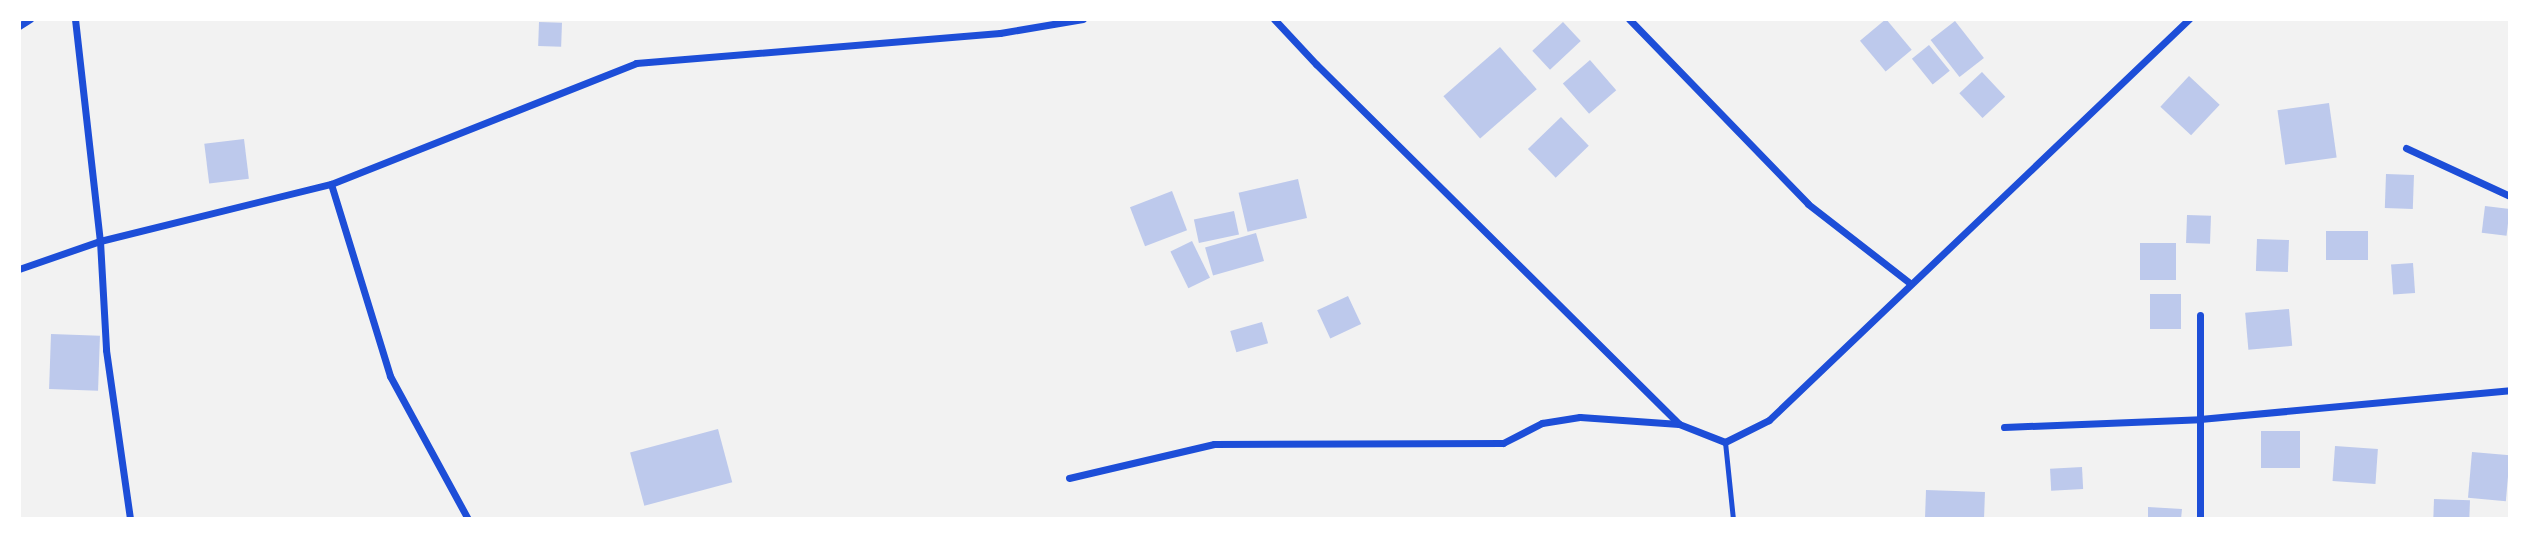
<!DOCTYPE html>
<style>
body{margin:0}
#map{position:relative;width:2529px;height:538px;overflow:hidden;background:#f2f2f2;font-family:"PT Sans Narrow",sans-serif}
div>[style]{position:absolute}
.building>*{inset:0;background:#bdc9ec;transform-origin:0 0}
.service>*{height:5px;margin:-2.5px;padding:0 2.5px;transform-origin:2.5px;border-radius:2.5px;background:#1d4ed8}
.minor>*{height:7px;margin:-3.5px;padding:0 3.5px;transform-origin:3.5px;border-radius:3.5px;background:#1d4ed8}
span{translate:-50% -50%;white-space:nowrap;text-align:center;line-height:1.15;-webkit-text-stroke:6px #fff;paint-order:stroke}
.frame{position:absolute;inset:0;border:21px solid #fff;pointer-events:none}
</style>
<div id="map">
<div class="building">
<i style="left:1886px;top:19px;width:40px;height:34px;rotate:50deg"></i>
<i style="left:1955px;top:21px;width:47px;height:31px;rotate:52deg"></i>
<i style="left:539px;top:22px;width:23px;height:24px;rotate:2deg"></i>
<i style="left:1563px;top:22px;width:26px;height:42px;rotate:47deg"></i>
<i style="left:1929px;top:45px;width:33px;height:22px;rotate:51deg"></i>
<i style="left:1500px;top:47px;width:56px;height:75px;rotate:49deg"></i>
<i style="left:1590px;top:60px;width:40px;height:36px;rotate:49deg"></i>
<i style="left:1982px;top:72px;width:34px;height:31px;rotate:47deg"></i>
<i style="left:2189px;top:76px;width:42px;height:42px;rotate:43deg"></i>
<i style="left:2329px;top:103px;width:55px;height:52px;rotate:82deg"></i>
<i style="left:1561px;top:117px;width:40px;height:46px;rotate:46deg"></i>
<i style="left:244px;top:139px;width:40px;height:40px;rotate:83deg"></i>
<i style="left:2386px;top:174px;width:28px;height:34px;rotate:2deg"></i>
<i style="left:1298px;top:179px;width:40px;height:61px;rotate:77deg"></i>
<i style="left:1172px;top:191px;width:42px;height:45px;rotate:69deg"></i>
<i style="left:2485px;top:206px;width:25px;height:27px;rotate:7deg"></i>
<i style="left:1234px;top:211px;width:24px;height:41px;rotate:78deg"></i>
<i style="left:2187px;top:215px;width:24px;height:28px;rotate:2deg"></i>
<i style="left:2368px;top:231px;width:29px;height:42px;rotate:90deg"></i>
<i style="left:1256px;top:233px;width:29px;height:53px;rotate:74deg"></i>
<i style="left:2257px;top:239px;width:32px;height:32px;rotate:2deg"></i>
<i style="left:1192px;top:241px;width:41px;height:24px;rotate:64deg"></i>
<i style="left:2140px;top:243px;width:36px;height:37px"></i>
<i style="left:2413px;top:263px;width:30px;height:22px;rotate:86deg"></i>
<i style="left:2150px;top:294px;width:31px;height:35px"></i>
<i style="left:1348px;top:296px;width:31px;height:34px;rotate:65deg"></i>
<i style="left:2289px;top:309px;width:37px;height:44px;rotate:85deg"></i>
<i style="left:1262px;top:322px;width:22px;height:33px;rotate:74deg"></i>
<i style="left:51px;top:334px;width:49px;height:55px;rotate:2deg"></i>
<i style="left:718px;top:429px;width:55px;height:91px;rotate:75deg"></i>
<i style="left:2261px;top:431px;width:39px;height:37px"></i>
<i style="left:2335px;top:446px;width:43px;height:35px;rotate:4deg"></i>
<i style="left:2472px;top:452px;width:38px;height:46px;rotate:5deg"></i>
<i style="left:2082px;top:467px;width:22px;height:32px;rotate:87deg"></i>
<i style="left:1926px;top:490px;width:59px;height:29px;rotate:2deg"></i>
<i style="left:2434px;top:499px;width:36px;height:20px;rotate:2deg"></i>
<i style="clip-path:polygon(2148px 507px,2182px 509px,2181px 519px,2148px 519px)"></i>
</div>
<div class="service">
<i style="left:1725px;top:442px;width:77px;rotate:84.1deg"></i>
</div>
<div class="minor">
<i style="left:75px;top:19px;width:223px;rotate:83.6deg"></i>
<i style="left:100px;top:241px;width:109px;rotate:86.8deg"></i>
<i style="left:106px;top:350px;width:171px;rotate:81.9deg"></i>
<i style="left:1274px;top:19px;width:62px;rotate:47deg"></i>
<i style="left:1316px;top:64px;width:511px;rotate:44.76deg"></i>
<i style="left:1679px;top:424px;width:49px;rotate:21.4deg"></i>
<i style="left:1725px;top:442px;width:49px;rotate:-26.6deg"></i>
<i style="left:1769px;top:420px;width:581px;rotate:-43.67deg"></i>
<i style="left:1629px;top:19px;width:257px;rotate:45.9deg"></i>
<i style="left:1808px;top:204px;width:130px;rotate:37.8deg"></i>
<i style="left:19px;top:26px;width:13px;rotate:-32deg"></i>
<i style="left:2406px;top:148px;width:115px;rotate:24.8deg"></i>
<i style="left:331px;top:184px;width:201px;rotate:72.9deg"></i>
<i style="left:390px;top:376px;width:163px;rotate:61.4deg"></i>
<i style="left:19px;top:269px;width:86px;rotate:-19.1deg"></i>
<i style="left:100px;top:241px;width:238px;rotate:-13.9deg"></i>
<i style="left:331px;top:184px;width:328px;rotate:-21.6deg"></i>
<i style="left:636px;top:63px;width:365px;rotate:-4.7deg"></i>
<i style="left:1000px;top:33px;width:84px;rotate:-9.6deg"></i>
<i style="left:2200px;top:315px;width:204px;rotate:90deg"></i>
<i style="left:2004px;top:427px;width:196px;rotate:-2.3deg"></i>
<i style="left:2200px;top:419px;width:311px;rotate:-5.3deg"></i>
<i style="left:1069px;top:478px;width:149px;rotate:-13.2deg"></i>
<i style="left:1214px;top:444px;width:289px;rotate:-0.2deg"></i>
<i style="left:1503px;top:443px;width:44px;rotate:-27.1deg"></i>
<i style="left:1542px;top:423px;width:38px;rotate:-9deg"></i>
<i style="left:1580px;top:417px;width:99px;rotate:4deg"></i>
</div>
<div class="frame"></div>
</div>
